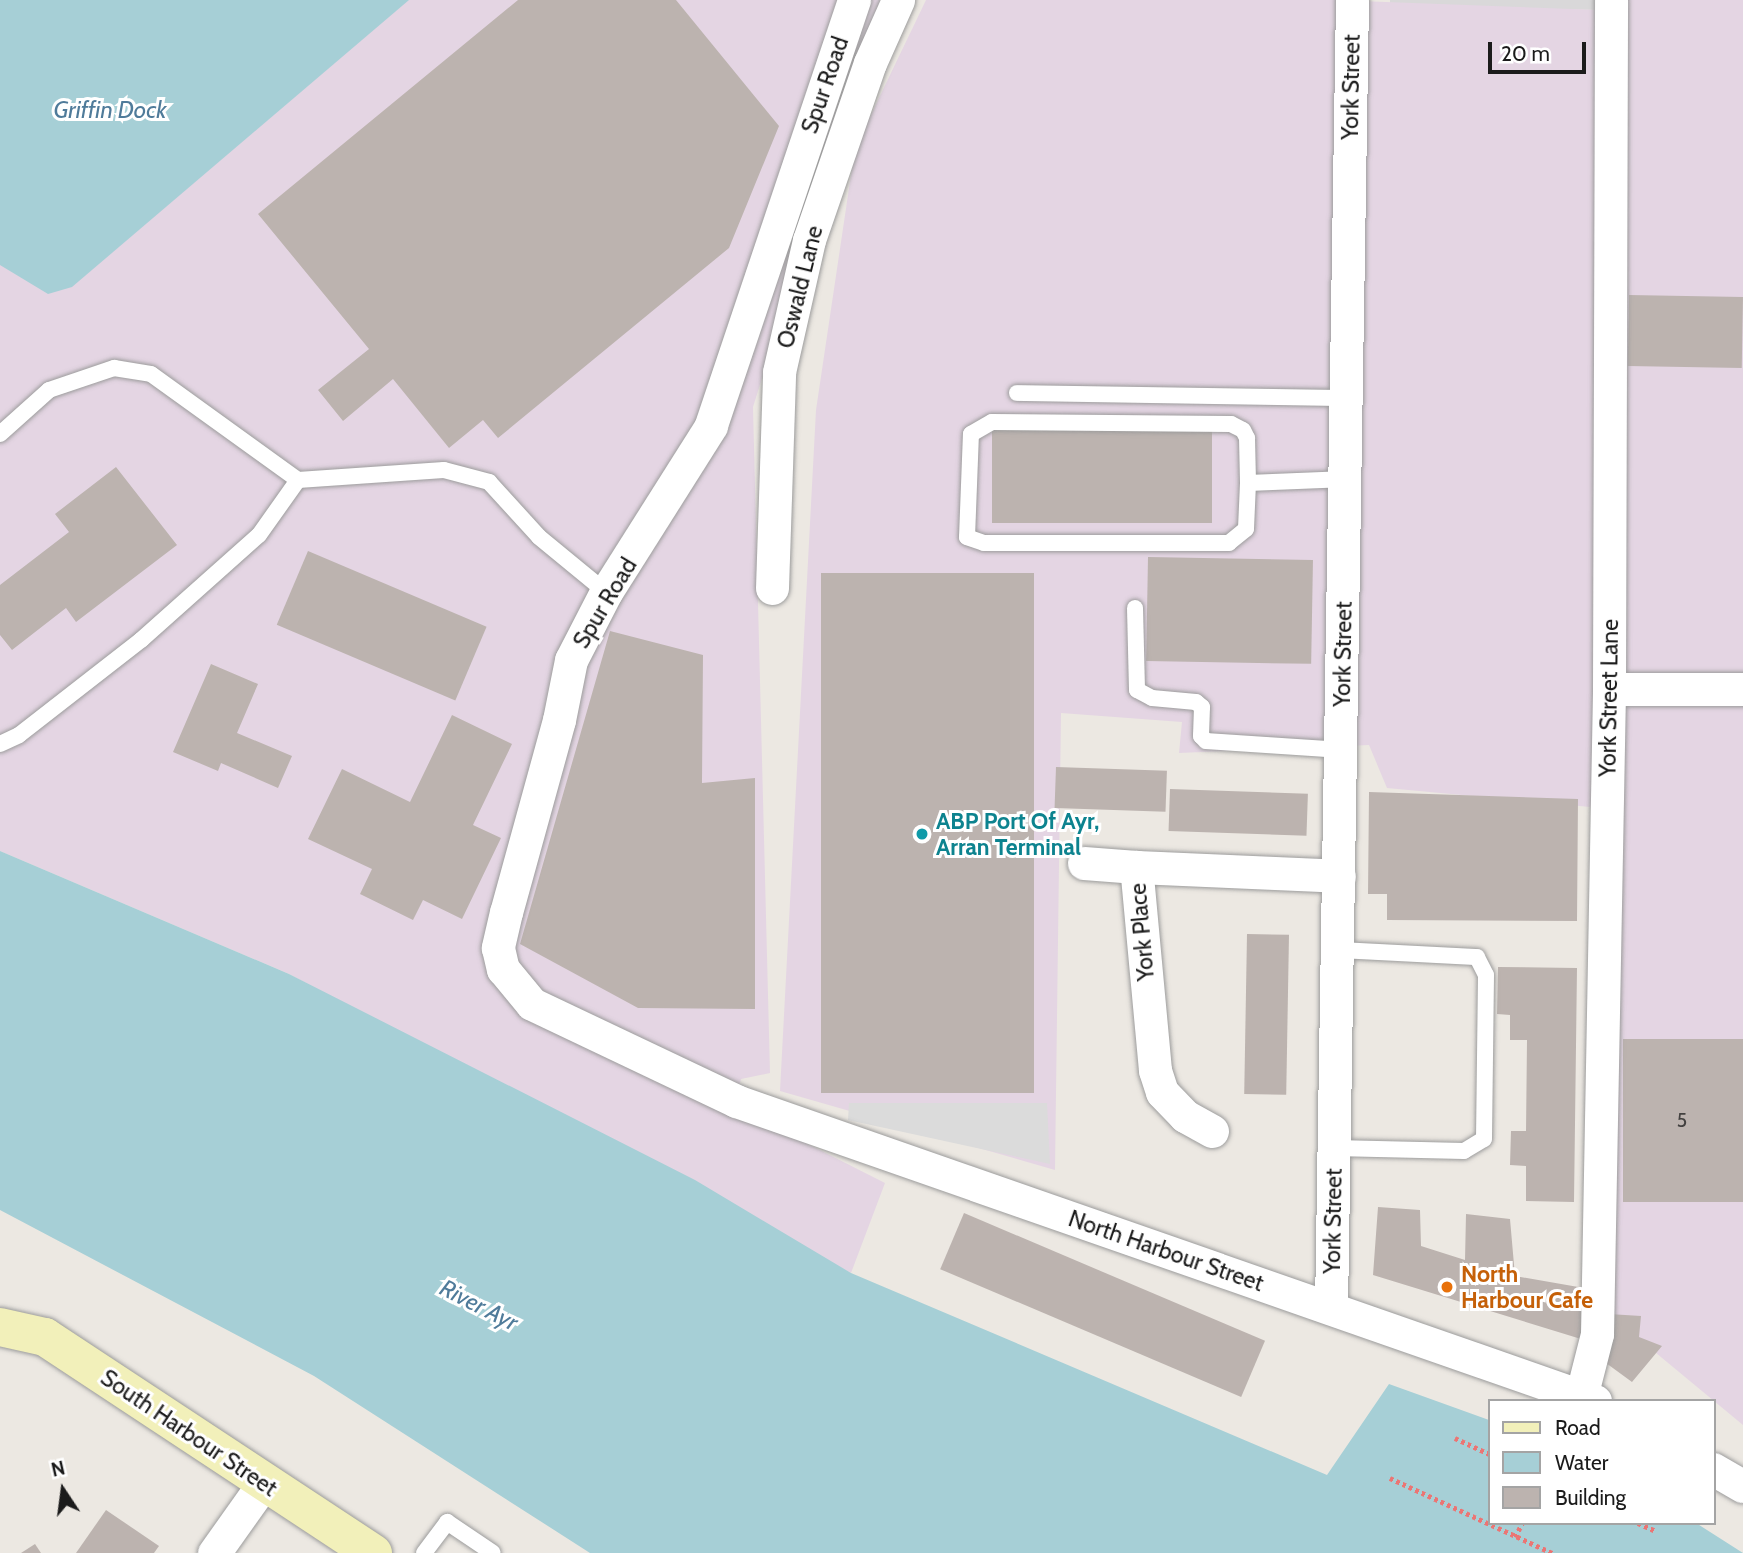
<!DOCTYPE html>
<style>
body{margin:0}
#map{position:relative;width:1743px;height:1553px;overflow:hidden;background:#ece8e2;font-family:Cabin,sans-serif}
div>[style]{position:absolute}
.residential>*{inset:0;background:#d9d8d9}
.industrial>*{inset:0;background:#e4d5e3}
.parking>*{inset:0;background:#dbdbdb}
.water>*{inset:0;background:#a6cfd6}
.building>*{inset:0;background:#bcb3af;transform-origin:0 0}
.path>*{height:4.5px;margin-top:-2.25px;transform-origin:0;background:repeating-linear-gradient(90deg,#eb7574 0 3.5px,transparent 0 7px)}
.roads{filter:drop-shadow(0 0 2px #9c9c9c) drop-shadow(0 0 2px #9c9c9c)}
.lane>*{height:16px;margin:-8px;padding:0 8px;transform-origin:8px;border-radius:8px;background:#fff}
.street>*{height:33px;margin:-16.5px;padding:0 16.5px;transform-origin:16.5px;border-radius:16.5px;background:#fff}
.secondary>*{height:38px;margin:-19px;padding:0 19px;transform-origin:19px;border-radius:19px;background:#f2f0ba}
.dots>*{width:19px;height:19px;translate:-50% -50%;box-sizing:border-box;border:4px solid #fff;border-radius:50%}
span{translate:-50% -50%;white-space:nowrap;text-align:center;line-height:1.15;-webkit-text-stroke:6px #fff;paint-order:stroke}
.number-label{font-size:19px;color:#434140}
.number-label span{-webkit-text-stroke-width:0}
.street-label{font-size:23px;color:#1b1b1b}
.culture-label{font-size:23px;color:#0d838f;font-weight:700}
.left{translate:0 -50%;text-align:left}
.food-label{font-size:23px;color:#c56008;font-weight:700}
.water-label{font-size:24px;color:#4f7b9a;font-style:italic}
.legend{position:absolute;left:1488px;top:1399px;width:228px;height:126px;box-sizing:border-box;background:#fff;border:2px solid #a4a4a4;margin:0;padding:9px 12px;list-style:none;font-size:21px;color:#1b1b1b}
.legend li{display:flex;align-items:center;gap:14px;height:35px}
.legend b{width:35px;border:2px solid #a4a4a4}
.north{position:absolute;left:28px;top:1455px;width:70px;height:70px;-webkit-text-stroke:5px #fff;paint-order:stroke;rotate:347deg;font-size:19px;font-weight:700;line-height:28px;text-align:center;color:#1b1b1b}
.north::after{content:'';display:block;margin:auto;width:24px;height:32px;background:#1b1b1b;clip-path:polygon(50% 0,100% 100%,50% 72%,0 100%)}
.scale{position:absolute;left:1488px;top:42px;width:98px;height:32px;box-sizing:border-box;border:4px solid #1b1b1b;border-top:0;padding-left:9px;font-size:21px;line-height:24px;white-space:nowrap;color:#1b1b1b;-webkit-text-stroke:5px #fff;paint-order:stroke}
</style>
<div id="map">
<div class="residential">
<i style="clip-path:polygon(1390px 0,1601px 0,1601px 10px,1390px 6px)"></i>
</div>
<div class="industrial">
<i style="clip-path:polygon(0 0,880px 0,753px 407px,770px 1073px,741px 1079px,731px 1116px,794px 1137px,885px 1183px,851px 1273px,289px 974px,0 851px)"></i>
<i style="clip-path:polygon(926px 0,1333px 0,1600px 10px,1601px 0,1743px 0,1743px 1425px,1609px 1314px,1622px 810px,1387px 788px,1369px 745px,1179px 753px,1182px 722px,1061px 713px,1055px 1170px,780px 1091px,816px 410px,855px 148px)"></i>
</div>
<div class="parking">
<i style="clip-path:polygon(849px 1103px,1047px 1103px,1050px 1164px,848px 1120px)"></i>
</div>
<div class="water">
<i style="clip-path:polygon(0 0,409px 0,72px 287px,48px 294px,0 265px)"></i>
<i style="clip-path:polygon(0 851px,289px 974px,695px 1180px,851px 1273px,1327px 1475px,1389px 1384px,1489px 1420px,1489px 1523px,1696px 1523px,1743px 1553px,590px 1553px,314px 1376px,0 1210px)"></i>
</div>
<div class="building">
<i style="clip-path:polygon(518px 0,676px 0,779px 126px,729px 248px,498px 438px,483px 420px,449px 448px,393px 379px,343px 421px,318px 390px,369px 349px,258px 214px)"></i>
<i style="left:1629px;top:295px;width:114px;height:71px;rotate:1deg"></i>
<i style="left:992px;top:429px;width:220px;height:94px"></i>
<i style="clip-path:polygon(116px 467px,177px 545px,76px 622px,66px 608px,12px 650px,0 635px,0 585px,69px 532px,55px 514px)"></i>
<i style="left:308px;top:551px;width:194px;height:80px;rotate:23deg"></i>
<i style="left:1148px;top:557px;width:165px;height:104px;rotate:1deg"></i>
<i style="left:821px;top:573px;width:213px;height:520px"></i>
<i style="clip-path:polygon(610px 631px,703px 655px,702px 783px,755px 778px,755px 1009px,638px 1008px,520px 944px)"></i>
<i style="clip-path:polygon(211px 664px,258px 684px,237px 733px,292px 756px,278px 788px,221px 763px,218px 771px,173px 752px)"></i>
<i style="clip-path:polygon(452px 715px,512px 744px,473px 825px,501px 838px,462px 919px,423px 900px,413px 920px,360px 894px,372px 869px,308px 839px,342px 769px,410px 802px)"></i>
<i style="left:1056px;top:767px;width:111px;height:41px;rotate:2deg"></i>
<i style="left:1170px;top:789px;width:138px;height:42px;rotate:2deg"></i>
<i style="clip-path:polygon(1369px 792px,1578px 799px,1577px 921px,1387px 920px,1387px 894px,1368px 894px)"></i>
<i style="left:1247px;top:934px;width:42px;height:160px;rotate:1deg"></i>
<i style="clip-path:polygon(1498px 967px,1577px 968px,1574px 1202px,1526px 1201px,1526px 1166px,1510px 1165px,1511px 1131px,1526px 1131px,1527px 1040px,1510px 1040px,1510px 1015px,1497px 1014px)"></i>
<i style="left:1623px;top:1039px;width:120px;height:163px"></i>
<i style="clip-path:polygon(1378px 1207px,1420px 1210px,1421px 1246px,1465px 1260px,1466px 1214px,1510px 1219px,1515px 1276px,1584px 1288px,1581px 1339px,1373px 1275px)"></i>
<i style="left:964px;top:1213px;width:327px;height:61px;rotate:23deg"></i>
<i style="clip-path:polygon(1609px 1314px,1641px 1316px,1639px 1337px,1662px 1346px,1632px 1382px,1606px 1363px)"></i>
<i style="clip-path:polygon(106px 1510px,159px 1546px,154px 1553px,76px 1553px)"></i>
<i style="clip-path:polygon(35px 1544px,41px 1553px,21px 1553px)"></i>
</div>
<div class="path">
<i style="left:1455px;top:1438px;width:38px;rotate:25deg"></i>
<i style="left:1390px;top:1478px;width:179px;rotate:24.8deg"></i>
<i style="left:1638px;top:1523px;width:20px;rotate:24deg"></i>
<i style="left:1515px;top:1537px;width:16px;rotate:-63deg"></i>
</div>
<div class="roads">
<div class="lane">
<i style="left:1017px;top:393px;width:331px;rotate:0.9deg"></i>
<i style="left:0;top:434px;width:66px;rotate:-41.9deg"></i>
<i style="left:49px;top:390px;width:69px;rotate:-18.7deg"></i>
<i style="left:114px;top:368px;width:37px;rotate:9deg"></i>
<i style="left:151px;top:374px;width:181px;rotate:35.8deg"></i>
<i style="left:298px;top:480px;width:146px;rotate:-3.9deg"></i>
<i style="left:444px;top:470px;width:47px;rotate:14.9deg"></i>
<i style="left:489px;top:482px;width:74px;rotate:47.7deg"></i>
<i style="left:539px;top:537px;width:87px;rotate:39.4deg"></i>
<i style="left:1248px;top:483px;width:46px;rotate:92.5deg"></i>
<i style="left:1246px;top:529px;width:22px;rotate:141deg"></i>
<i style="left:1229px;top:543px;width:245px;rotate:180deg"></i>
<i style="left:984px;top:543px;width:18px;rotate:-161deg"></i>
<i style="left:967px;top:537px;width:103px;rotate:-87.8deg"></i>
<i style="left:971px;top:434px;width:24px;rotate:-30deg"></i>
<i style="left:992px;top:422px;width:239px;rotate:0.5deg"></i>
<i style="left:1231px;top:424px;width:13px;rotate:27deg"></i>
<i style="left:1243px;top:430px;width:9px;rotate:63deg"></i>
<i style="left:1247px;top:438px;width:45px;rotate:88.7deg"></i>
<i style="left:1248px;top:483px;width:99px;rotate:-2.3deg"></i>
<i style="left:1135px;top:608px;width:82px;rotate:88.6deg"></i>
<i style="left:1137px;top:690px;width:17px;rotate:28deg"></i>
<i style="left:1152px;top:698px;width:44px;rotate:5.2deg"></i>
<i style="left:1196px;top:702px;width:8px;rotate:40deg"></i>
<i style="left:1202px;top:707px;width:29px;rotate:92deg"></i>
<i style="left:1201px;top:736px;width:7px;rotate:45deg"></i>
<i style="left:1206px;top:741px;width:136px;rotate:3.8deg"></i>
<i style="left:0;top:744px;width:21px;rotate:-25deg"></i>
<i style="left:19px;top:735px;width:155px;rotate:-37.9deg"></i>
<i style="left:141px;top:640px;width:158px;rotate:-41.7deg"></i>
<i style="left:259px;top:535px;width:67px;rotate:-54.7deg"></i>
<i style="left:1334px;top:1148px;width:130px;rotate:1.3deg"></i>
<i style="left:1464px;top:1151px;width:23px;rotate:-31deg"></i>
<i style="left:1484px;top:1139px;width:164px;rotate:-89.3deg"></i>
<i style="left:1486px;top:975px;width:20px;rotate:-117deg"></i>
<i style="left:1477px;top:957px;width:139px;rotate:-177.1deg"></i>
<i style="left:424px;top:1553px;width:39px;rotate:-53deg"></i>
<i style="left:447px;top:1522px;width:55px;rotate:34deg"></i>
</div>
<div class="street">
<i style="left:854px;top:0;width:449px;rotate:108.6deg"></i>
<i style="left:711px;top:426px;width:196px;rotate:122.3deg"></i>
<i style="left:606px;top:592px;width:76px;rotate:117.2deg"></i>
<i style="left:571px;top:660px;width:61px;rotate:101.3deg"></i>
<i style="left:559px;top:720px;width:199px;rotate:105.4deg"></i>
<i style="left:506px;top:912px;width:37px;rotate:103deg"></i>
<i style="left:498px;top:948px;width:22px;rotate:77deg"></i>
<i style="left:503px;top:969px;width:45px;rotate:50.4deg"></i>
<i style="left:532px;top:1004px;width:226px;rotate:25.4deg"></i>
<i style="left:736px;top:1101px;width:910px;rotate:19.25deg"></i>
<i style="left:772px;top:588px;width:216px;rotate:-88.1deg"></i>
<i style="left:779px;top:372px;width:135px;rotate:-77.2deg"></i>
<i style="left:809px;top:240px;width:187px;rotate:-71deg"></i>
<i style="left:870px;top:63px;width:69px;rotate:-66deg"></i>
<i style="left:1609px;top:689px;width:134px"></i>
<i style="left:1084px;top:863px;width:52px;rotate:4.4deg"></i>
<i style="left:1212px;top:1131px;width:31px;rotate:-151deg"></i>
<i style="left:1185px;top:1116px;width:33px;rotate:-134deg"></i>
<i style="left:1162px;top:1092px;width:23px;rotate:-108deg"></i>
<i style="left:1155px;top:1070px;width:204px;rotate:-95.3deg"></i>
<i style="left:1136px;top:867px;width:203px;rotate:2.5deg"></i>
<i style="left:1331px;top:1308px;width:1308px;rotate:-89.08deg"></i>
<i style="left:1582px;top:1393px;width:61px;rotate:-75.7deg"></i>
<i style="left:1597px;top:1334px;width:645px;rotate:-88.93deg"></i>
<i style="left:1609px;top:689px;width:689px;rotate:-89.83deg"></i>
<i style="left:1713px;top:1469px;width:34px;rotate:30deg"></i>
<i style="left:214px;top:1553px;width:85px;rotate:-54.6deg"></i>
</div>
<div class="secondary">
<i style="left:0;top:1327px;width:46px;rotate:12.5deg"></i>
<i style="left:45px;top:1337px;width:393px;rotate:33.4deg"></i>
</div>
</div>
<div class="dots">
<i style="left:922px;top:834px;background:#0f9aa8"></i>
<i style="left:1447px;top:1287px;background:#e8710a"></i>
</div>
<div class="number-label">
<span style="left:1682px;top:1121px">5</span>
</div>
<div class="street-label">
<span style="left:825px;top:85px;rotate:-71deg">Spur Road</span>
<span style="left:1351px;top:87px;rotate:-89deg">York Street</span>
<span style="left:800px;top:287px;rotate:-76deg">Oswald Lane</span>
<span style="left:605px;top:603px;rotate:-59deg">Spur Road</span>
<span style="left:1343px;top:654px;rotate:-89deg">York Street</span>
<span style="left:1609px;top:698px;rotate:-89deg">York Street Lane</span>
<span style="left:1142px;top:932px;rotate:-95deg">York Place</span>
<span style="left:1333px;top:1221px;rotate:-89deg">York Street</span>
<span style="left:1166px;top:1251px;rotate:19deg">North Harbour Street</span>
<span style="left:189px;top:1433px;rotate:34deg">South Harbour Street</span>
</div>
<div class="culture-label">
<span class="left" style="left:936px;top:834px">ABP Port Of Ayr,<br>Arran Terminal</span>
</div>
<div class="food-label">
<span class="left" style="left:1461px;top:1287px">North<br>Harbour Cafe</span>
</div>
<div class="water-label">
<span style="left:110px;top:110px">Griffin Dock</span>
<span style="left:479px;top:1305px;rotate:27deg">River Ayr</span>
</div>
<ul class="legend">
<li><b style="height:9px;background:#f2f0ba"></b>Road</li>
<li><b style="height:19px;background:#a6cfd6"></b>Water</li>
<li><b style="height:19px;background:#bcb3af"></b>Building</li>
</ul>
<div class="north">N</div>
<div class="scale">20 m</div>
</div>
